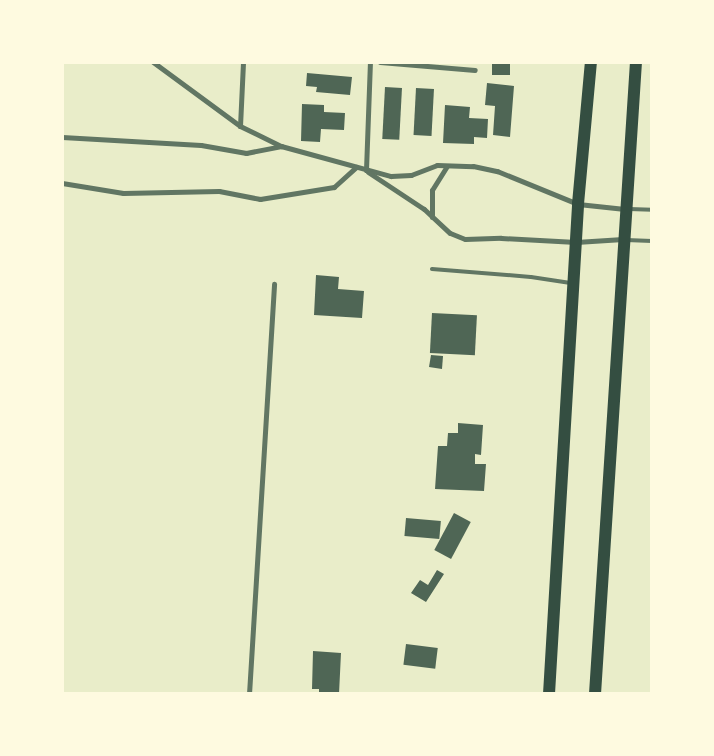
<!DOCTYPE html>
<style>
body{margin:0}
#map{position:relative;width:714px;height:756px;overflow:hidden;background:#e9edc9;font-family:"Crimson Pro",serif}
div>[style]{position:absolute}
.building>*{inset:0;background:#4f6655;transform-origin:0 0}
.service>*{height:4px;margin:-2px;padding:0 2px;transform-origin:2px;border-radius:2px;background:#617663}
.minor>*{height:5px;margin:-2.5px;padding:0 2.5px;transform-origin:2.5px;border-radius:2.5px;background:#617663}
.primary>*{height:12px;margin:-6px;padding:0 6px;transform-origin:6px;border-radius:6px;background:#344e41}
span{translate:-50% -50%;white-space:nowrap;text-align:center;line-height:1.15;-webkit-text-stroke:4.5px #fefae0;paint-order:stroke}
.frame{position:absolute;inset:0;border:64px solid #fefae0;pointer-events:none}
</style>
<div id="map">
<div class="building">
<i style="left:492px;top:62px;width:18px;height:13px"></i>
<i style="clip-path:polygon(307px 73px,352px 77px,350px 95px,316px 92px,317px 87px,306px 86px)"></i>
<i style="clip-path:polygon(487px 83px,514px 86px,510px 137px,493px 135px,495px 106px,485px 105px)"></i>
<i style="left:385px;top:87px;width:17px;height:52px;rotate:3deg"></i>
<i style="left:416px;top:88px;width:18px;height:47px;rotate:3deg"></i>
<i style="clip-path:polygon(302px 104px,324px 105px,324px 112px,345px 113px,344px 130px,321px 129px,320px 142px,301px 141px)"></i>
<i style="clip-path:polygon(445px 105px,470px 107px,469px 118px,488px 119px,487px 138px,474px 137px,474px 144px,443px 143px)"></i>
<i style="clip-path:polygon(316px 275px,339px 277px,338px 289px,364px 291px,362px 318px,314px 315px)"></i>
<i style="left:432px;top:313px;width:45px;height:40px;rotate:3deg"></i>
<i style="clip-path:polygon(431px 355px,443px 356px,442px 369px,429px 367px)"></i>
<i style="clip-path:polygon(458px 423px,483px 425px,481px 455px,475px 454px,475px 464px,486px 464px,484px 491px,435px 489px,438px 446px,447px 446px,448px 433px,458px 433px)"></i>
<i style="left:454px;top:513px;width:19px;height:42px;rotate:28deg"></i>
<i style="left:406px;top:518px;width:35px;height:18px;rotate:5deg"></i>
<i style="clip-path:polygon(437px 570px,444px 574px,426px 602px,411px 593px,420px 580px,428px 585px)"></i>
<i style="left:406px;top:644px;width:32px;height:21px;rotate:7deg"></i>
<i style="clip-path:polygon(313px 651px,341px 653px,339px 694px,319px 694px,319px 689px,312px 689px)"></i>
</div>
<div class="service">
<i style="left:629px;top:209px;width:23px;rotate:2deg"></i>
<i style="left:626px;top:240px;width:26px;rotate:2deg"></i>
<i style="left:432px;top:269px;width:99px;rotate:4.6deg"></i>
<i style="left:531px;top:277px;width:40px;rotate:8.5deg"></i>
</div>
<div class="minor">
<i style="left:153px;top:62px;width:108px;rotate:36.3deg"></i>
<i style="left:240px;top:126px;width:46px;rotate:26deg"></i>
<i style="left:281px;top:146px;width:114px;rotate:15.3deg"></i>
<i style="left:391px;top:176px;width:20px;rotate:-3deg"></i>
<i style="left:411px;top:175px;width:28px;rotate:-21deg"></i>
<i style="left:437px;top:165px;width:36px;rotate:2deg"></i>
<i style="left:473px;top:166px;width:25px;rotate:12deg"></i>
<i style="left:497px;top:171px;width:87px;rotate:22.2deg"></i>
<i style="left:578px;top:204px;width:47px;rotate:6.1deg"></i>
<i style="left:380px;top:62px;width:95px;rotate:4.8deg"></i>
<i style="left:240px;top:126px;width:64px;rotate:-87.3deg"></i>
<i style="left:62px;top:137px;width:139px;rotate:3.3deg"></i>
<i style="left:201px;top:145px;width:46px;rotate:10.1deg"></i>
<i style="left:246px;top:153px;width:36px;rotate:-11deg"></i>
<i style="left:366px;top:170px;width:108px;rotate:-87.9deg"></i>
<i style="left:368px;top:172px;width:67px;rotate:33.5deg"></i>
<i style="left:424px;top:209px;width:35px;rotate:43deg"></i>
<i style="left:450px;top:233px;width:16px;rotate:22deg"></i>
<i style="left:465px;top:239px;width:36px;rotate:-2deg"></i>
<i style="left:501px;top:238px;width:75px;rotate:3.1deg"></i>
<i style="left:576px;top:242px;width:47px;rotate:-3.7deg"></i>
<i style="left:62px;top:183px;width:62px;rotate:9.3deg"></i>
<i style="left:123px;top:193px;width:96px;rotate:-1.2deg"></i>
<i style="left:219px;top:191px;width:42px;rotate:11deg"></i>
<i style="left:260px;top:199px;width:75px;rotate:-9.2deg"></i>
<i style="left:334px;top:187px;width:30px;rotate:-42deg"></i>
<i style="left:432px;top:217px;width:27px;rotate:-90deg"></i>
<i style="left:432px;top:190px;width:28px;rotate:-58deg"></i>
<i style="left:249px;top:694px;width:411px;rotate:-86.5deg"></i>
</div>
<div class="primary">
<i style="left:549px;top:694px;width:491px;rotate:-86.6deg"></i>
<i style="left:578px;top:204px;width:143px;rotate:-84.8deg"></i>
<i style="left:595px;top:694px;width:633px;rotate:-86.29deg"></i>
</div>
<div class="frame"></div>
</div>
